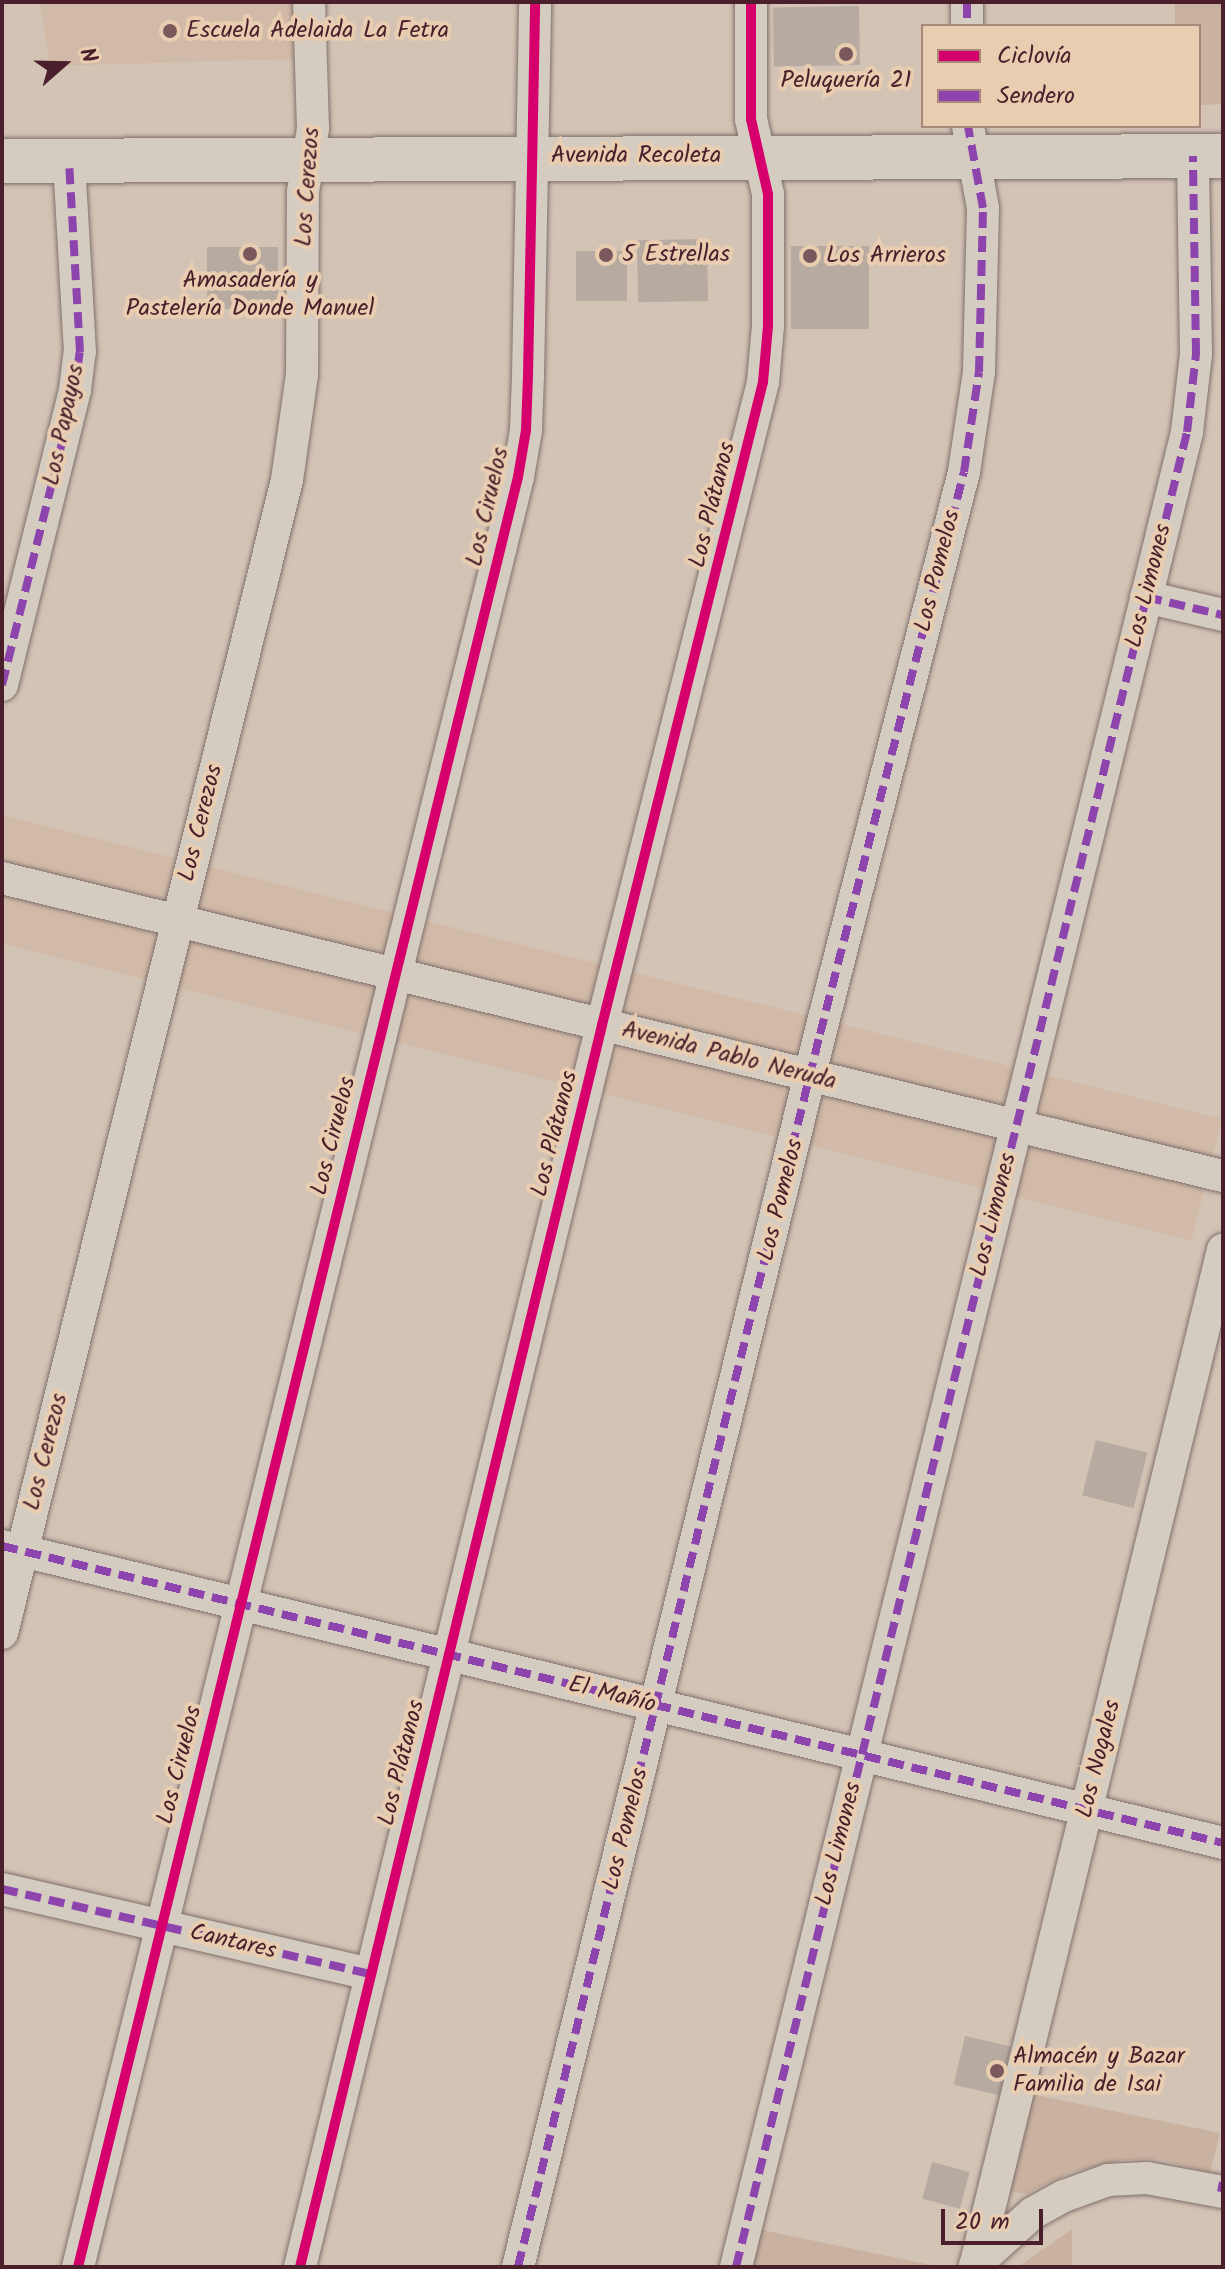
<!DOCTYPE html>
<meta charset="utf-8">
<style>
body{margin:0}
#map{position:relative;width:1225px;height:2269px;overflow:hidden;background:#d2c3b5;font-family:Kalam,sans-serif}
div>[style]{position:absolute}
.built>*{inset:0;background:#d1baa7;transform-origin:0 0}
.green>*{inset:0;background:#cab2a1}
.building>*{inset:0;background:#b7aaa1;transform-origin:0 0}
.roads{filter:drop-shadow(0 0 2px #80706c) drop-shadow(0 0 2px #80706c)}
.street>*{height:32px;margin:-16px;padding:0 16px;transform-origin:16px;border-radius:16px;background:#d5ccc1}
.secondary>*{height:44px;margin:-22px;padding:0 22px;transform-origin:22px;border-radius:22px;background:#d5ccc1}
.quiet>*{height:8px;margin-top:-4px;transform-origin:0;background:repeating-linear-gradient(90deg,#8e44ad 0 16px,transparent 0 24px)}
.cycleway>*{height:10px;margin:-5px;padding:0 5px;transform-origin:5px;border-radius:5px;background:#d6006c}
.dots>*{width:22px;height:22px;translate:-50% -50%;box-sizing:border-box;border:4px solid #e9cdb0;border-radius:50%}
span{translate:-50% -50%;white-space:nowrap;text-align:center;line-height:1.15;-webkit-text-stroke:8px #e9cdb0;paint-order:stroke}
.poi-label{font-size:24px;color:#4a1f2b}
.left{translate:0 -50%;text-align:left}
.street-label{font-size:24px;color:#4a1f2b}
.frame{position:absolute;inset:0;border:4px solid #4a1f2b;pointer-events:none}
.legend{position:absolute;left:921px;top:24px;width:280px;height:104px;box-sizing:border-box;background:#e9cdb0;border:2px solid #a9877b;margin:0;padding:10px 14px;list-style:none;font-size:24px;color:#4a1f2b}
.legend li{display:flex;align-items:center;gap:16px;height:40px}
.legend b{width:40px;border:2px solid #a9877b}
.north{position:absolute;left:24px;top:24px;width:80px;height:80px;-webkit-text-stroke:6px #e9cdb0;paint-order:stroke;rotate:70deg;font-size:22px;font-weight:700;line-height:32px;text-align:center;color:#4a1f2b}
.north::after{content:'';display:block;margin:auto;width:28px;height:36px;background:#4a1f2b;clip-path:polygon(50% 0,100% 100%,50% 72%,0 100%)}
.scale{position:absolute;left:941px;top:2209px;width:102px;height:36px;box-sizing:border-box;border:4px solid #4a1f2b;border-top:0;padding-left:10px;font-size:24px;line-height:28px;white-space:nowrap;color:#4a1f2b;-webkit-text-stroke:6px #e9cdb0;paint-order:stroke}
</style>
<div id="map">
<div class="built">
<i style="clip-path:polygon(40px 2px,294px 2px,295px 59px,50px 66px)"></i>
<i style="left:2px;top:815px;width:1257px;height:125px;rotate:14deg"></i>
</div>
<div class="green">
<i style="clip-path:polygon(1175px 2px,1223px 2px,1223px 104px,1199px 105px,1199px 26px,1175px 26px)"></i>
<i style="clip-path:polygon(1026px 2093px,1220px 2133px,1210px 2173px,1159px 2159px,1123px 2160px,1072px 2172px,1026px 2194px,1007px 2191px)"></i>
<i style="clip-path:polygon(1072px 2229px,1072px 2267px,1018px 2267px)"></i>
<i style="clip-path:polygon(762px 2230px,931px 2265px,751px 2267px)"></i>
</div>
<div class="building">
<i style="left:859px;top:6px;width:59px;height:86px;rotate:89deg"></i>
<i style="left:707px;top:239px;width:62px;height:70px;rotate:89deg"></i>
<i style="left:791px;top:246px;width:78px;height:83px"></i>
<i style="left:207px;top:247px;width:71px;height:62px"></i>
<i style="left:627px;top:251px;width:50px;height:51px;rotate:90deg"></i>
<i style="left:1096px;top:1440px;width:53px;height:57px;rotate:14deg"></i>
<i style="left:965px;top:2036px;width:47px;height:50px;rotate:13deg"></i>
<i style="left:932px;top:2162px;width:39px;height:38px;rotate:15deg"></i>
</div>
<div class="roads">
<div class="street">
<i style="left:967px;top:2px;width:24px;rotate:90deg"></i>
<i style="left:1146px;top:597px;width:79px;rotate:13.2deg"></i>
<i style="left:2px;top:685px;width:304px;rotate:-76.1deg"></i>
<i style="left:75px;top:390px;width:38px;rotate:-83deg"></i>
<i style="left:80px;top:352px;width:192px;rotate:-93.3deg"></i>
<i style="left:2px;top:878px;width:1257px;rotate:13.72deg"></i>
<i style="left:2px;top:1546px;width:1257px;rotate:13.67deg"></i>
<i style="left:2px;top:1633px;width:1188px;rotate:-76.12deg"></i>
<i style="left:287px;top:480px;width:107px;rotate:-81.9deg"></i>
<i style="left:302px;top:374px;width:182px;rotate:-89.7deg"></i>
<i style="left:303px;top:192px;width:65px;rotate:-81.1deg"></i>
<i style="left:313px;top:128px;width:126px;rotate:-91.8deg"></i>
<i style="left:2px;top:1889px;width:379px;rotate:13deg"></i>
<i style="left:975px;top:2265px;width:78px;rotate:-41.9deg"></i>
<i style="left:1033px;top:2213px;width:35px;rotate:-29deg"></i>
<i style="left:1064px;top:2196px;width:47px;rotate:-20deg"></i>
<i style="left:1108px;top:2180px;width:39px;rotate:-3deg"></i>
<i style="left:1147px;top:2178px;width:77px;rotate:10.4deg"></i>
<i style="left:78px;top:2267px;width:1843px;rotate:-76.19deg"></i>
<i style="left:518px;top:477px;width:48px;rotate:-80.3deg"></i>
<i style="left:526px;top:430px;width:54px;rotate:-87.9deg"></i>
<i style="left:528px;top:376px;width:374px;rotate:-88.9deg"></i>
<i style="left:300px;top:2267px;width:1278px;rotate:-76.33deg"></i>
<i style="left:602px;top:1025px;width:663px;rotate:-75.94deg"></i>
<i style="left:763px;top:382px;width:56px;rotate:-84.9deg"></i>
<i style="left:768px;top:326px;width:132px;rotate:-90deg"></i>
<i style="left:768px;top:194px;width:77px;rotate:-102.8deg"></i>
<i style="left:751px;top:119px;width:117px;rotate:-90deg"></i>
<i style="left:518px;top:2267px;width:1269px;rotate:-76.24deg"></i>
<i style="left:820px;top:1034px;width:580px;rotate:-75.63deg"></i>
<i style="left:964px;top:472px;width:101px;rotate:-81.5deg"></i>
<i style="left:979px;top:372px;width:164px;rotate:-88.6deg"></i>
<i style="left:983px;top:208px;width:83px;rotate:-100.4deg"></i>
<i style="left:736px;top:2267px;width:1890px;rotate:-76.19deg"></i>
<i style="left:1187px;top:432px;width:79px;rotate:-83.4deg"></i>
<i style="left:1196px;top:354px;width:198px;rotate:-90.9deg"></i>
<i style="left:975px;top:2267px;width:1047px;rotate:-76.3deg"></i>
</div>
<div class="secondary">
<i style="left:2px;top:161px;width:1221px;rotate:-0.23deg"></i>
</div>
</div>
<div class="quiet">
<i style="left:967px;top:2px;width:24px;rotate:90deg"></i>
<i style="left:1146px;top:597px;width:79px;rotate:13.2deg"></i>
<i style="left:2px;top:685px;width:304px;rotate:-76.1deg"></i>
<i style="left:75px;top:390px;width:38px;rotate:-83deg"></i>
<i style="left:80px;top:352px;width:192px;rotate:-93.3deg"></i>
<i style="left:2px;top:1546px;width:1257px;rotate:13.67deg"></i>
<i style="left:2px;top:1889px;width:379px;rotate:13deg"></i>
<i style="left:1221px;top:2192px;width:10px;rotate:-79deg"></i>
<i style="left:518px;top:2267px;width:1269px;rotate:-76.24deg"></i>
<i style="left:820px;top:1034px;width:580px;rotate:-75.63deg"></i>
<i style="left:964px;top:472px;width:101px;rotate:-81.5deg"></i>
<i style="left:979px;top:372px;width:164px;rotate:-88.6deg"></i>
<i style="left:983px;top:208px;width:83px;rotate:-100.4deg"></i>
<i style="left:736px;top:2267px;width:1890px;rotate:-76.19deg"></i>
<i style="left:1187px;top:432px;width:79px;rotate:-83.4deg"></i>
<i style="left:1196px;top:354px;width:198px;rotate:-90.9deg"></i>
</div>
<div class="cycleway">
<i style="left:78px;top:2267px;width:1843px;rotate:-76.19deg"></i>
<i style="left:518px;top:477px;width:48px;rotate:-80.3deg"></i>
<i style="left:526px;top:430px;width:54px;rotate:-87.9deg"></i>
<i style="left:528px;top:376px;width:374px;rotate:-88.9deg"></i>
<i style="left:300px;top:2267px;width:1278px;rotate:-76.33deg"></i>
<i style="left:602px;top:1025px;width:663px;rotate:-75.94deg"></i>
<i style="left:763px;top:382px;width:56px;rotate:-84.9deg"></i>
<i style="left:768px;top:326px;width:132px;rotate:-90deg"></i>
<i style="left:768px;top:194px;width:77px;rotate:-102.8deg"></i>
<i style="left:751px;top:119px;width:117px;rotate:-90deg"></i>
</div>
<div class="dots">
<i style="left:170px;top:31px;background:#7a585b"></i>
<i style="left:846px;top:54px;background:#7a585b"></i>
<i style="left:250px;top:254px;background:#7a585b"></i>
<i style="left:606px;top:255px;background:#7a585b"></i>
<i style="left:810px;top:256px;background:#7a585b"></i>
<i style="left:997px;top:2071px;background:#7a585b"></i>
</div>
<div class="poi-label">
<span class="left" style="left:186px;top:31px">Escuela Adelaida La Fetra</span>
<span style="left:846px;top:81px">Peluquería 21</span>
<span class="left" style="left:622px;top:255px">5 Estrellas</span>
<span class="left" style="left:826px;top:256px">Los Arrieros</span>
<span style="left:250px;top:295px">Amasadería y<br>Pastelería Donde Manuel</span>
<span class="left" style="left:1013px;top:2071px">Almacén y Bazar<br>Familia de Isai</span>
</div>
<div class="street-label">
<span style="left:636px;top:156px">Avenida Recoleta</span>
<span style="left:308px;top:187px;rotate:-86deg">Los Cerezos</span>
<span style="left:64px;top:425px;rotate:-78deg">Los Papayos</span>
<span style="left:713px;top:505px;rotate:-76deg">Los Plátanos</span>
<span style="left:488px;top:507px;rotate:-77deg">Los Ciruelos</span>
<span style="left:938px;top:571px;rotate:-76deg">Los Pomelos</span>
<span style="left:1149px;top:586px;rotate:-76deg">Los Limones</span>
<span style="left:201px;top:823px;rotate:-76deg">Los Cerezos</span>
<span style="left:729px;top:1056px;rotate:14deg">Avenida Pablo Neruda</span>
<span style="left:555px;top:1134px;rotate:-76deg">Los Plátanos</span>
<span style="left:334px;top:1136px;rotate:-76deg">Los Ciruelos</span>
<span style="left:781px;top:1200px;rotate:-76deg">Los Pomelos</span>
<span style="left:994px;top:1215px;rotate:-76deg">Los Limones</span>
<span style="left:46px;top:1452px;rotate:-76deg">Los Cerezos</span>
<span style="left:612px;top:1695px;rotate:14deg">El Mañío</span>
<span style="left:1099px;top:1759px;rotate:-76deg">Los Nogales</span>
<span style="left:402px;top:1763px;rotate:-76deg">Los Plátanos</span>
<span style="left:180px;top:1765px;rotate:-76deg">Los Ciruelos</span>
<span style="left:626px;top:1829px;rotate:-76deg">Los Pomelos</span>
<span style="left:839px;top:1844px;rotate:-76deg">Los Limones</span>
<span style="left:233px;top:1942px;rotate:13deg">Cantares</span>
</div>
<div class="frame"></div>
<ul class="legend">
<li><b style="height:10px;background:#d6006c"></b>Ciclovía</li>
<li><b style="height:10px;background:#8e44ad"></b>Sendero</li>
</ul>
<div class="north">N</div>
<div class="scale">20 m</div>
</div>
